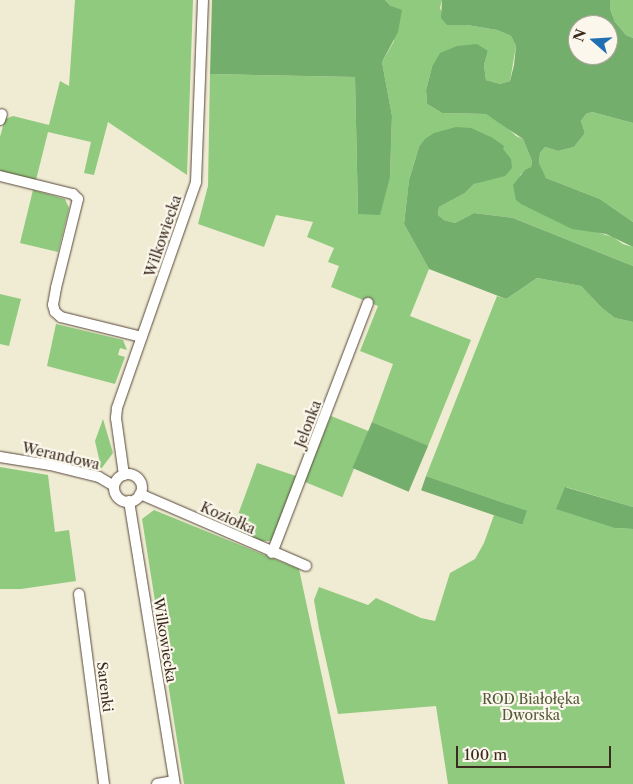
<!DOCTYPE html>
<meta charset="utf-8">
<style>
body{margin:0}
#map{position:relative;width:633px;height:784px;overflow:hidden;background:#f0ebd3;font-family:"Libre Caslon Text",serif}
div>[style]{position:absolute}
.green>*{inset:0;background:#90ca7e;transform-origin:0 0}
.forest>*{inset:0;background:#74ae6d;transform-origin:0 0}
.roads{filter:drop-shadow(0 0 1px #564739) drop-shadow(0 0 1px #564739)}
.minor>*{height:10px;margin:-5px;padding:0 5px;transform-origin:5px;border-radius:5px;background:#fff}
.minor>.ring{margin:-5px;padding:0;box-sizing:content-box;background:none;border:10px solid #fff;border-radius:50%}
span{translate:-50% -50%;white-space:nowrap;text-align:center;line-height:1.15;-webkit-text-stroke:4.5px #fbf7ec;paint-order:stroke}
.street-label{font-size:14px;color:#3b2a1e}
.park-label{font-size:14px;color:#545a3b}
.north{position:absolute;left:568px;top:15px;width:50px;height:50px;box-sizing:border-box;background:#fbf7ec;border:1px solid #aea59a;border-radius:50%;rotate:289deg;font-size:14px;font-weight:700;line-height:20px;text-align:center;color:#3b2a1e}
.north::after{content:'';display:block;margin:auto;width:18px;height:22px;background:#1f6fb2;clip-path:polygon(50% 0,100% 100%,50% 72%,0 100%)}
.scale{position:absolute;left:456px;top:746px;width:155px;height:22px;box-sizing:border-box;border:2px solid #3b2a1e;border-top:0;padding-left:6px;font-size:15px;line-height:18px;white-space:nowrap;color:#3b2a1e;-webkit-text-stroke:4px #fbf7ec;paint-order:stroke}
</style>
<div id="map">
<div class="green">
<i style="clip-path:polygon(75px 0,193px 0,187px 175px,108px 122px,94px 175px,84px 173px,91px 142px,48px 132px,36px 180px,0 171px,0 137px,5px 119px,13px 116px,49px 125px,60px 81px,69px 86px)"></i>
<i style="clip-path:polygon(385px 0,442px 0,440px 8px,447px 25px,467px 25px,497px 30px,511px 36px,516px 46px,510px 81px,500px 84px,486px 80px,484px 65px,488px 51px,432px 67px,426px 90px,427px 104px,442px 113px,486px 114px,505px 125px,516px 136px,523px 139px,532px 161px,531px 167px,520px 175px,592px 231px,613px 237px,623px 244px,633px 247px,633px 266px,513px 218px,474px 213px,455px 223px,444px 220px,438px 215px,439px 207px,465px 193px,474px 184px,487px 179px,503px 146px,493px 138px,419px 147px,409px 180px,404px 224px,429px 269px,410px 316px,471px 340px,428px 446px,372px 422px,393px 364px,360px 351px,378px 306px,331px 287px,339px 266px,328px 262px,334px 248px,307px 237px,313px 222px,276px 215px,264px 247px,198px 224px,208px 186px,210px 74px,355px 77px,358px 214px,390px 177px,392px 116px,382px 62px,394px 41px,391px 6px)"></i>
<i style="clip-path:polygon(610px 0,633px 0,633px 38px,626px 35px,615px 22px,610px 9px)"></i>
<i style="clip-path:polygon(592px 112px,633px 123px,633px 222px,600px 199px,546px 178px,542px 172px,539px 163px,540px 153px,545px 147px,558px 151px,574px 147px,585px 133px,581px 121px,586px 114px)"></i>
<i style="clip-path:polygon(33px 190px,65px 199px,69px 208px,58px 252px,20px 243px)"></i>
<i style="clip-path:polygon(537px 278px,581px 286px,602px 308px,615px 318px,633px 322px,633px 507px,566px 487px,615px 528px,633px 529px,633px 784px,448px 784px,436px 706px,338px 714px,319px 629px,314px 600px,319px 587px,368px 605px,376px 598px,421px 618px,435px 621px,450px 573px,475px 559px,484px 543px,494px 515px,522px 525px,527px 511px,426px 476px,497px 296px,506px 299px)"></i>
<i style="clip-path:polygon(0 294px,21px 299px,9px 346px,0 344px)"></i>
<i style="clip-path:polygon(56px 324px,123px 340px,127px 350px,120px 348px,118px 355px,125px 357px,115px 384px,47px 366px)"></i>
<i style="left:331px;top:416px;width:41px;height:71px;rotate:22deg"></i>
<i style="clip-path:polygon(103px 419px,113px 453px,101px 469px,98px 468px,100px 463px,95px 441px)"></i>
<i style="clip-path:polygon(257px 463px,296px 476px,273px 539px,270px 541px,257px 541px,232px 531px)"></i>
<i style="clip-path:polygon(0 467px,48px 475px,55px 532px,69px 530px,76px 581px,21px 589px,0 589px)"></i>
<i style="clip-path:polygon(154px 510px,299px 569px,345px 784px,184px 784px,142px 519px)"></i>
</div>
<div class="forest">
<i style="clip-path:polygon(212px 0,385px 0,391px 6px,402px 10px,398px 32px,382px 62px,392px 116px,390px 177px,380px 215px,358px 214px,355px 77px,210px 74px)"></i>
<i style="clip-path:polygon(evenodd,442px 0,610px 0,610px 9px,615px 22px,626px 35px,633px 38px,633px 123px,592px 112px,586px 114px,581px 121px,585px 133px,574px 147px,558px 151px,545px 147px,540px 153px,539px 163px,546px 178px,600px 199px,633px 222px,633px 247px,606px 234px,572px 229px,521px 204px,516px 200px,513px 185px,525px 170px,531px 167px,532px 161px,523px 139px,486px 114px,442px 113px,427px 104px,426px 90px,432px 67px,440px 53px,457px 46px,477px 44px,488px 51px,484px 65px,486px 80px,500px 84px,510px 81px,514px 65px,516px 46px,511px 36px,497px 30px,467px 25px,447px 25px,441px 18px,442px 0,578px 25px,608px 25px,608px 55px,578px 55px,578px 25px)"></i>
<i style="clip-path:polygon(456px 127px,471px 128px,493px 138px,504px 146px,503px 149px,511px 159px,512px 168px,505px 176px,474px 184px,465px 193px,439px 207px,438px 215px,444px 220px,455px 223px,474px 213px,513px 218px,633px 266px,633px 322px,615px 318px,602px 308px,581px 286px,537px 278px,506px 299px,429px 269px,404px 224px,409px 180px,419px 147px,425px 139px,434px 133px)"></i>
<i style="left:372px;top:422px;width:61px;height:50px;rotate:23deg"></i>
<i style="left:426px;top:476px;width:107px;height:15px;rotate:19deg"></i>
<i style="clip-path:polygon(565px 487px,633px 507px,633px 529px,615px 528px,556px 509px)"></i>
</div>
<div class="roads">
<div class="minor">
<i style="left:0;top:120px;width:6px;rotate:-72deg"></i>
<i style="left:0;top:176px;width:75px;rotate:13.9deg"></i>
<i style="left:73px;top:194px;width:7px;rotate:45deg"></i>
<i style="left:78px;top:199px;width:92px;rotate:103.9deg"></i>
<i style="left:56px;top:288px;width:17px;rotate:100deg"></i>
<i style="left:53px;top:305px;width:7px;rotate:74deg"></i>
<i style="left:55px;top:312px;width:8px;rotate:40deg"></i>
<i style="left:61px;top:317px;width:83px;rotate:13.9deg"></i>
<i style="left:0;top:457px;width:51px;rotate:9.1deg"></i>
<i style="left:50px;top:465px;width:50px;rotate:13.8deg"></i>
<i style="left:99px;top:477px;width:17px;rotate:31deg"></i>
<i class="ring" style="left:114px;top:474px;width:18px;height:18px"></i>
<i style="left:124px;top:475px;width:58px;rotate:-98deg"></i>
<i style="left:116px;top:418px;width:10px;rotate:-84deg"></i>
<i style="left:117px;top:408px;width:239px;rotate:-70.7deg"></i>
<i style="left:196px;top:182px;width:182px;rotate:-87.8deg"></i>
<i style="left:140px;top:494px;width:181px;rotate:23.4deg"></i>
<i style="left:129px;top:501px;width:287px;rotate:80.8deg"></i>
<i style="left:272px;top:553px;width:268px;rotate:-69deg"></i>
<i style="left:79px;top:594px;width:192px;rotate:82.5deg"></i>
<i style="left:157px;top:784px;width:17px;rotate:-10deg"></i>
</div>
</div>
<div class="street-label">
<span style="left:163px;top:236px;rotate:-71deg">Wilkowiecka</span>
<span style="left:308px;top:424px;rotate:-69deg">Jelonka</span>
<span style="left:61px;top:456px;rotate:13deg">Werandowa</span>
<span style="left:228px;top:518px;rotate:24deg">Koziołka</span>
<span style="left:165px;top:640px;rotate:81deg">Wilkowiecka</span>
<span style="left:105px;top:687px;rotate:83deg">Sarenki</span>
</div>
<div class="park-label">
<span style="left:531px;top:707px">ROD Białołęka<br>Dworska</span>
</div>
<div class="north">N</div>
<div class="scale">100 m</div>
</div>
